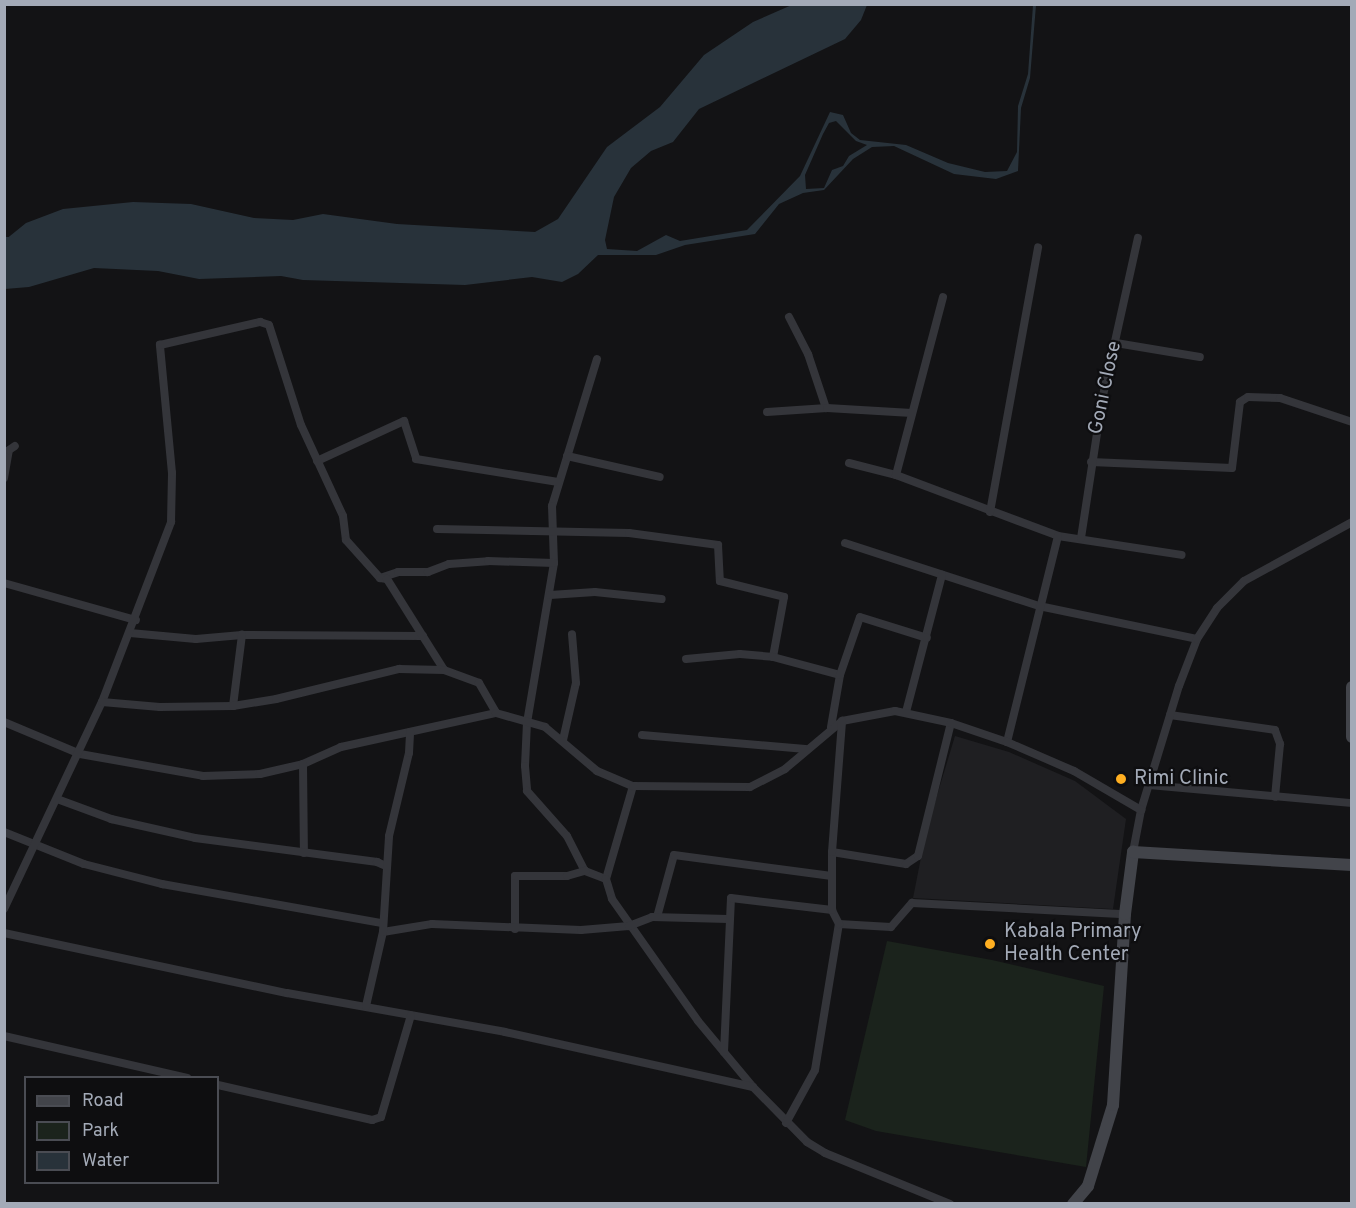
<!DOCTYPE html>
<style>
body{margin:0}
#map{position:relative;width:1356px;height:1208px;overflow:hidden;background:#131315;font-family:Overpass,sans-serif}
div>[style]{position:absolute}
.built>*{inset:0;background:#1f1f22}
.green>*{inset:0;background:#1b231c}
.water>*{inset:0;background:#28323a}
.stream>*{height:3px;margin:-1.5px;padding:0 1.5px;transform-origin:1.5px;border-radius:1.5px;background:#28323a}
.street>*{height:8px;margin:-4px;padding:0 4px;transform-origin:4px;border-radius:4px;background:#34353a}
.secondary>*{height:12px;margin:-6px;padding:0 6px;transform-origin:6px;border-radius:6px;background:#42444a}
.dots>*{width:16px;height:16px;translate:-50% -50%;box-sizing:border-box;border:3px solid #0e0e10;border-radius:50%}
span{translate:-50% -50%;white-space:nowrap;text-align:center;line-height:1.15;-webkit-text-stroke:4.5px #0e0e10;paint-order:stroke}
.street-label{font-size:20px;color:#a3aab7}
.poi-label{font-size:20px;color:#a3aab7}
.left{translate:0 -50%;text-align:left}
.frame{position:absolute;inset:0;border:6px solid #a3aab7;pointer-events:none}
.legend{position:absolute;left:24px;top:1076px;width:195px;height:108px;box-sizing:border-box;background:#0e0e10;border:2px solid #4a4c53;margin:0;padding:8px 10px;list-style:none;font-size:18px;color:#a3aab7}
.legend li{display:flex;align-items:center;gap:12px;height:30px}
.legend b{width:30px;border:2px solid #4a4c53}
</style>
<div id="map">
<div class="built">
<i style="clip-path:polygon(955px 736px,1009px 752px,1075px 781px,1126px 819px,1113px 909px,913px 898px,926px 832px)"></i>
</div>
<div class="green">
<i style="clip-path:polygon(887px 941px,992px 960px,1104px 986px,1086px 1167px,876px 1131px,845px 1120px)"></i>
</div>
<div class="water">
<i style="clip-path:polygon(evenodd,794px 4px,867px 5px,861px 20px,845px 39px,699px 109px,673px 142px,651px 151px,631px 168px,614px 197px,605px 240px,607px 249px,637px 251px,666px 235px,680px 241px,747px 230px,800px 176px,830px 112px,843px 115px,851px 133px,860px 140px,906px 145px,948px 163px,985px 172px,1007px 171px,1017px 152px,1018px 106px,1028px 74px,1033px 5px,1036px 5px,1030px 78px,1021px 108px,1018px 171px,996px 179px,954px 174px,894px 146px,872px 147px,853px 159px,824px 190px,803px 193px,779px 204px,755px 234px,685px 245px,656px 255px,598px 255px,578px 274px,562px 282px,532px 277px,465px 285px,303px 280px,281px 276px,199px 279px,158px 271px,94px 268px,29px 287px,5px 289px,5px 240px,26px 223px,63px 209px,133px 202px,191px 204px,254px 218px,293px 220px,323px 214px,397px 224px,535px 232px,558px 219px,607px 147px,660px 107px,704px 55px,753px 22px,794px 4px,836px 121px,856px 141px,867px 145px,849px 156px,843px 166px,832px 170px,824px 188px,806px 189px,805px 175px,823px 134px,829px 123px,836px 121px)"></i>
</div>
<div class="stream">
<i style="left:4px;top:238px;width:4px"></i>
</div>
<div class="street">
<i style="left:789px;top:317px;width:42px;rotate:62.8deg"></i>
<i style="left:808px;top:354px;width:57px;rotate:71.6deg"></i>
<i style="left:1116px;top:343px;width:85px;rotate:9.5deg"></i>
<i style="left:597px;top:359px;width:154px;rotate:107deg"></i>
<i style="left:552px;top:506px;width:57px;rotate:88deg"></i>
<i style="left:554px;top:563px;width:161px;rotate:99.6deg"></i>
<i style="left:527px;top:722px;width:44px;rotate:92.6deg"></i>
<i style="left:525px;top:766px;width:25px;rotate:85deg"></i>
<i style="left:527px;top:791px;width:60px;rotate:48.4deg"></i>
<i style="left:567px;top:836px;width:39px;rotate:63deg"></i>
<i style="left:585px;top:871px;width:22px;rotate:21deg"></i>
<i style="left:767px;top:412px;width:60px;rotate:-3.8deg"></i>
<i style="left:827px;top:408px;width:85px;rotate:3.4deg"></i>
<i style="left:567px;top:456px;width:95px;rotate:12.7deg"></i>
<i style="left:317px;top:461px;width:96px;rotate:-24.7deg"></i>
<i style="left:404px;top:421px;width:40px;rotate:72deg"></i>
<i style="left:416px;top:459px;width:144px;rotate:9.2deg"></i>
<i style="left:1091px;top:462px;width:141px;rotate:2.4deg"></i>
<i style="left:1232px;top:468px;width:66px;rotate:-83.1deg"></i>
<i style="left:1240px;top:402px;width:9px;rotate:-32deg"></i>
<i style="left:1248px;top:397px;width:32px;rotate:2deg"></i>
<i style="left:1280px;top:398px;width:76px;rotate:18.4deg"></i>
<i style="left:849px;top:463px;width:49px;rotate:14.3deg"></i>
<i style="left:896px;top:475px;width:173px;rotate:20.6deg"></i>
<i style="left:1058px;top:536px;width:125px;rotate:8.7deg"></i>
<i style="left:896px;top:475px;width:184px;rotate:-75.2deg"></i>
<i style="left:4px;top:478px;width:28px;rotate:-80deg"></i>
<i style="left:9px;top:450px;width:7px;rotate:-34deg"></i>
<i style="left:990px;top:512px;width:269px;rotate:-79.7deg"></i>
<i style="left:437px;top:529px;width:192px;rotate:1.2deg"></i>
<i style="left:629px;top:533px;width:90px;rotate:7.7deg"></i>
<i style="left:718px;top:545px;width:36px;rotate:87deg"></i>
<i style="left:720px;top:581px;width:66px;rotate:14deg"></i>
<i style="left:784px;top:597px;width:61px;rotate:100.4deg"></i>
<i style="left:1081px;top:538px;width:140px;rotate:-81.3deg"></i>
<i style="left:1102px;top:400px;width:166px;rotate:-77.5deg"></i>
<i style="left:845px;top:543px;width:204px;rotate:18deg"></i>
<i style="left:1039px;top:606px;width:161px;rotate:11.8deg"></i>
<i style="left:380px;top:578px;width:19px;rotate:-18deg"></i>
<i style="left:398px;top:572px;width:30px"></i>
<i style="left:428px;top:572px;width:22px;rotate:-21deg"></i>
<i style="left:449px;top:564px;width:39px;rotate:-4deg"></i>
<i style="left:488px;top:561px;width:66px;rotate:1.7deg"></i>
<i style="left:4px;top:583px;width:137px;rotate:15.7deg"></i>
<i style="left:550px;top:595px;width:45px;rotate:-3.8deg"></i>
<i style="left:595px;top:592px;width:67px;rotate:6deg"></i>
<i style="left:130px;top:633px;width:66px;rotate:5.2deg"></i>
<i style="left:196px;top:639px;width:46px;rotate:-5deg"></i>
<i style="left:242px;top:635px;width:181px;rotate:0.3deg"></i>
<i style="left:686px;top:659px;width:54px;rotate:-5.3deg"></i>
<i style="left:740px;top:654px;width:33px;rotate:5deg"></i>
<i style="left:773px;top:657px;width:69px;rotate:15deg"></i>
<i style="left:102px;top:702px;width:193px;rotate:-69deg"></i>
<i style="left:171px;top:522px;width:49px;rotate:-88.8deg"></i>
<i style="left:172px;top:473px;width:129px;rotate:-95.4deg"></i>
<i style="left:160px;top:345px;width:103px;rotate:-13deg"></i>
<i style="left:260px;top:322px;width:9px;rotate:18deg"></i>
<i style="left:269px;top:325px;width:105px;rotate:72.3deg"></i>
<i style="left:301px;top:425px;width:100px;rotate:65.2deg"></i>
<i style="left:343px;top:516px;width:24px;rotate:83deg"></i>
<i style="left:346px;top:540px;width:51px;rotate:48.2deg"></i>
<i style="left:380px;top:578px;width:7px;rotate:8deg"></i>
<i style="left:387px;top:579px;width:107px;rotate:57.9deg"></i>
<i style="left:233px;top:706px;width:72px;rotate:-82.8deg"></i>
<i style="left:906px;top:712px;width:142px;rotate:-75.3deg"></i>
<i style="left:1170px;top:715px;width:106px;rotate:8.1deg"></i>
<i style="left:1275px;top:730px;width:15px;rotate:70deg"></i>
<i style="left:1280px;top:744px;width:53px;rotate:95.4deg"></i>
<i style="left:4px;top:722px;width:82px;rotate:22.8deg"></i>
<i style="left:80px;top:754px;width:125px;rotate:10.1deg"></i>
<i style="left:203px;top:776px;width:57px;rotate:-2deg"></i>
<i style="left:260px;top:774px;width:44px;rotate:-13.1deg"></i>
<i style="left:303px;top:764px;width:42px;rotate:-24.1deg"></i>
<i style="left:341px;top:747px;width:159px;rotate:-12.4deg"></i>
<i style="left:831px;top:727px;width:53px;rotate:-80.2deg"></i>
<i style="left:840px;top:675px;width:61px;rotate:-71deg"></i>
<i style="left:860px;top:617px;width:70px;rotate:17.4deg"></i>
<i style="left:642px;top:735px;width:164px;rotate:4.9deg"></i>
<i style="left:563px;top:740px;width:58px;rotate:-77.2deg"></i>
<i style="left:576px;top:683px;width:49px;rotate:-94.7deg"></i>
<i style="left:1007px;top:742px;width:212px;rotate:-76.1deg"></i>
<i style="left:303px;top:764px;width:89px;rotate:89.4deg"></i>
<i style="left:1149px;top:785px;width:204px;rotate:5.1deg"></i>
<i style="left:633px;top:786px;width:97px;rotate:106.2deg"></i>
<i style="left:606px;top:879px;width:21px;rotate:73deg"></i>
<i style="left:612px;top:899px;width:149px;rotate:54.8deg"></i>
<i style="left:698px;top:1021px;width:86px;rotate:50.2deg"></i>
<i style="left:753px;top:1087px;width:77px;rotate:45.5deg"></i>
<i style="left:807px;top:1142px;width:21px;rotate:31deg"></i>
<i style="left:825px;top:1153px;width:135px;rotate:22.2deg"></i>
<i style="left:57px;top:799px;width:58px;rotate:20.3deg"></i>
<i style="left:111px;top:819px;width:86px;rotate:12.7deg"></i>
<i style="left:195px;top:838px;width:184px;rotate:7.5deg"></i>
<i style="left:377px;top:862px;width:10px;rotate:24deg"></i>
<i style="left:4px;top:832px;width:86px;rotate:21.8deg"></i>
<i style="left:84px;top:864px;width:81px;rotate:14.4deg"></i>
<i style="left:162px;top:884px;width:222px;rotate:10.1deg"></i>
<i style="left:832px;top:852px;width:75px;rotate:9.2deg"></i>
<i style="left:906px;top:864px;width:14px;rotate:-34deg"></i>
<i style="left:918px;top:856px;width:137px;rotate:-76.1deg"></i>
<i style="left:1133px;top:852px;width:43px;rotate:-79.2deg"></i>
<i style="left:1141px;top:810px;width:130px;rotate:-73deg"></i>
<i style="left:1179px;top:686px;width:50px;rotate:-69deg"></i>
<i style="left:1197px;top:639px;width:37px;rotate:-57deg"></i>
<i style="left:1217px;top:608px;width:38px;rotate:-45deg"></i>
<i style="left:1244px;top:581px;width:123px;rotate:-28.6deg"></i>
<i style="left:4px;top:909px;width:229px;rotate:-64.7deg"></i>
<i style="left:102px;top:702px;width:58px;rotate:4.9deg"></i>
<i style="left:160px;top:707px;width:73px;rotate:-0.8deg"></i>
<i style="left:233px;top:706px;width:44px;rotate:-9.2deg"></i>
<i style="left:276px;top:699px;width:127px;rotate:-13.7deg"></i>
<i style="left:399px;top:669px;width:45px;rotate:1.3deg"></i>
<i style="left:444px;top:670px;width:37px;rotate:20deg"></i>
<i style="left:479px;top:683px;width:34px;rotate:60deg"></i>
<i style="left:496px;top:713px;width:51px;rotate:15.9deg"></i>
<i style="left:545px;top:727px;width:68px;rotate:40.2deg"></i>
<i style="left:597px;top:771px;width:39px;rotate:23deg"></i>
<i style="left:633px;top:786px;width:117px;rotate:0.5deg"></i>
<i style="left:750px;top:787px;width:39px;rotate:-27deg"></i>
<i style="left:785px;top:769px;width:75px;rotate:-40.1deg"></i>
<i style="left:842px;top:721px;width:54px;rotate:-10.7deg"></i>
<i style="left:895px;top:711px;width:57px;rotate:12.1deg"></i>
<i style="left:951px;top:723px;width:59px;rotate:18.7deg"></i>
<i style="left:1007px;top:742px;width:73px;rotate:23.4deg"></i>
<i style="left:1074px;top:771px;width:78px;rotate:30.2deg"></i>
<i style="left:657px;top:917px;width:64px;rotate:-74.7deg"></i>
<i style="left:674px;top:855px;width:159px;rotate:7.6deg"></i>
<i style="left:839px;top:924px;width:52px;rotate:3.3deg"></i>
<i style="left:891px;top:927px;width:32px;rotate:-49deg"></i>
<i style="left:912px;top:903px;width:213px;rotate:3deg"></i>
<i style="left:515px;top:929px;width:53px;rotate:-90deg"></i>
<i style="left:515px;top:876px;width:52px"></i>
<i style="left:567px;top:876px;width:19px;rotate:-16deg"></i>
<i style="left:383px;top:932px;width:50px;rotate:-9.3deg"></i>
<i style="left:432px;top:924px;width:149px;rotate:2.3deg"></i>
<i style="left:581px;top:930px;width:48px;rotate:-4.8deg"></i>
<i style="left:629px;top:926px;width:25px;rotate:-21deg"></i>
<i style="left:652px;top:917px;width:76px;rotate:1.5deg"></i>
<i style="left:4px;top:933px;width:289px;rotate:12deg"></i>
<i style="left:287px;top:993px;width:221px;rotate:10.1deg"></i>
<i style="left:505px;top:1032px;width:254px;rotate:12.5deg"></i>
<i style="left:366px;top:1006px;width:76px;rotate:-77.1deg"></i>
<i style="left:383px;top:932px;width:96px;rotate:-86.4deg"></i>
<i style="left:389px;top:836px;width:85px;rotate:-76.5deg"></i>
<i style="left:409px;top:753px;width:21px;rotate:-87deg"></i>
<i style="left:4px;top:1036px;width:188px;rotate:12.9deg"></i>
<i style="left:724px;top:1052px;width:154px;rotate:-87.4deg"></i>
<i style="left:731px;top:898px;width:102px;rotate:6.8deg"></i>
<i style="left:218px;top:1085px;width:158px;rotate:12.8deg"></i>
<i style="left:372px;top:1120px;width:9px;rotate:-18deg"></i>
<i style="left:381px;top:1117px;width:106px;rotate:-73.6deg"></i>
<i style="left:786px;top:1123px;width:60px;rotate:-61.3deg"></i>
<i style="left:815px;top:1070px;width:148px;rotate:-80.7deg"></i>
<i style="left:839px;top:924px;width:16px;rotate:-117deg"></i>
<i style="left:832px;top:910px;width:58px;rotate:-90deg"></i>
<i style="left:832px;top:852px;width:131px;rotate:-85.6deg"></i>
</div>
<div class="secondary">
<i style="left:1352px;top:687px;width:50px;rotate:90deg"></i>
<i style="left:1073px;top:1204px;width:23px;rotate:-50deg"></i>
<i style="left:1088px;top:1186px;width:85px;rotate:-72.8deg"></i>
<i style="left:1113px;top:1105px;width:191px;rotate:-86.4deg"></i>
<i style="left:1125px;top:914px;width:63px;rotate:-82.6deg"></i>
<i style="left:1133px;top:852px;width:219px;rotate:3.4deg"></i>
</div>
<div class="dots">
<i style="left:1121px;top:779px;background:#ffaf21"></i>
<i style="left:990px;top:944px;background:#ffaf21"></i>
</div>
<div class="street-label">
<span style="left:1106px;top:388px;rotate:-78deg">Goni Close</span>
</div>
<div class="poi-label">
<span class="left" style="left:1134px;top:779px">Rimi Clinic</span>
<span class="left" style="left:1004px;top:944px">Kabala Primary<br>Health Center</span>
</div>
<div class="frame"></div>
<ul class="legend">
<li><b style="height:8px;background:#42444a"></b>Road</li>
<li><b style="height:16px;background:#1b231c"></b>Park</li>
<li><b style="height:16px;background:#28323a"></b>Water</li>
</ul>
</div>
